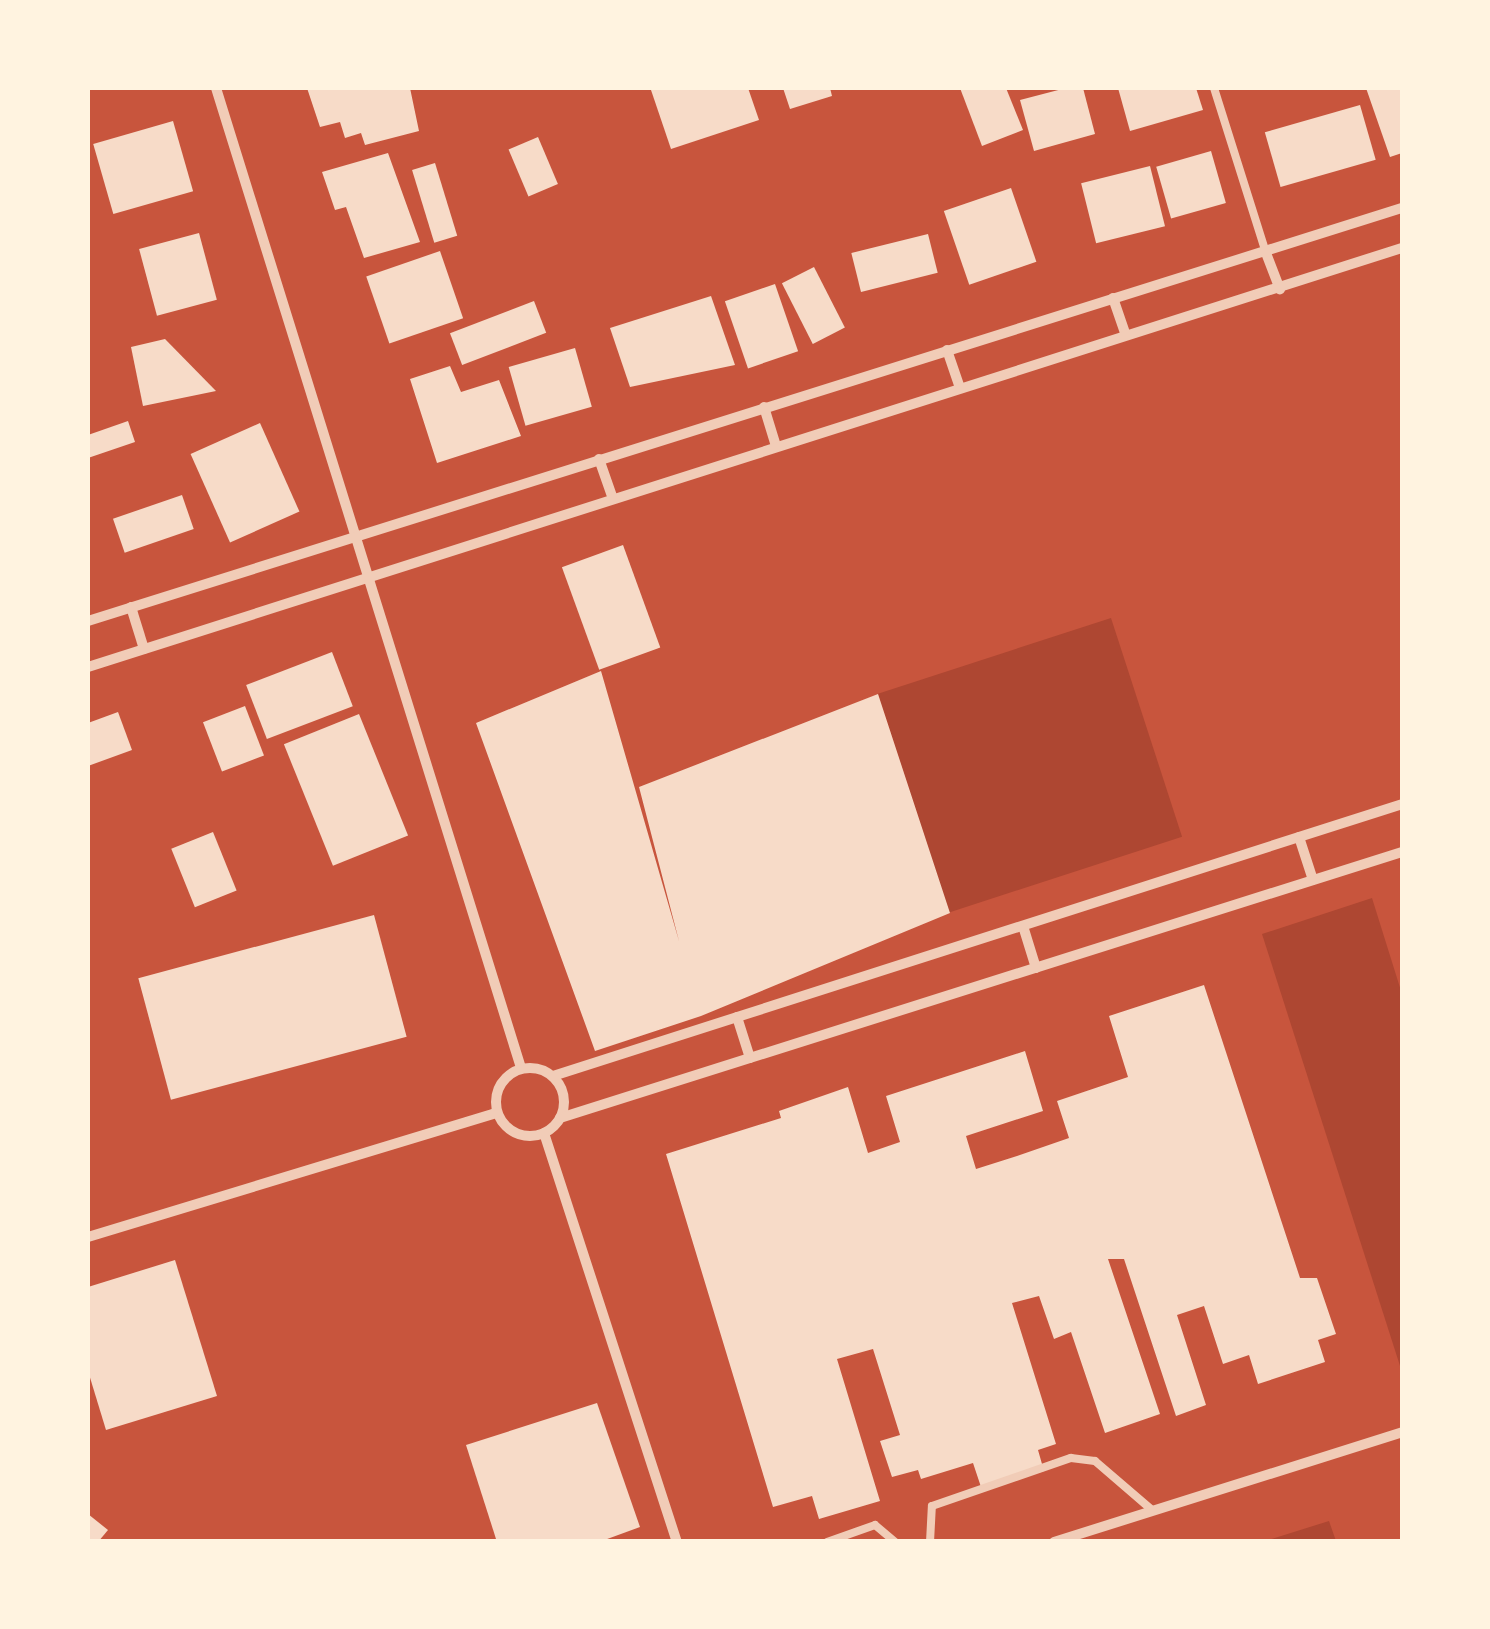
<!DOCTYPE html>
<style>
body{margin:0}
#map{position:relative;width:1490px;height:1629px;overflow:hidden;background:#c8553d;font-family:"Alegreya Sans",sans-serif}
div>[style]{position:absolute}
.green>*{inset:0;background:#ae4732;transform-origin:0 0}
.building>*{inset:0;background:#f7dbc8;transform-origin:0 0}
.service>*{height:8px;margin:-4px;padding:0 4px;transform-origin:4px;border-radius:4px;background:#f1ccb7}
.minor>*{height:10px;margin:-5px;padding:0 5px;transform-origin:5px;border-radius:5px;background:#f1ccb7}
.minor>.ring{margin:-5px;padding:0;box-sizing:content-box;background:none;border:10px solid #f1ccb7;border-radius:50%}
span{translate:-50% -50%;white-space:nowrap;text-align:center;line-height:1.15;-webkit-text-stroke:9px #fff3e0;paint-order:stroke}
.frame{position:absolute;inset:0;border:90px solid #fff3e0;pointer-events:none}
</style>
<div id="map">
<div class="green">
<i style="left:1111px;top:618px;width:230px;height:245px;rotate:72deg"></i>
<i style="clip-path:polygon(1372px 898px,1402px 994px,1401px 1369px,1262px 934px)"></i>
<i style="clip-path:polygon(1329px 1521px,1336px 1541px,1265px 1541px)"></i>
</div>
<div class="building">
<i style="clip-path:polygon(307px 88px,410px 88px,419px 131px,365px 145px,361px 133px,345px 138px,340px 122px,320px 127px)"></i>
<i style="clip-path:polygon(748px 88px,759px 120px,671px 149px,651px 90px)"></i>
<i style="clip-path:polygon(783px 88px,830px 88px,832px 96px,790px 109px)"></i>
<i style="clip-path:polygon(960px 88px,1006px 88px,1023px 130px,982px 146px)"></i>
<i style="clip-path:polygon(1066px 88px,1083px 88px,1095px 134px,1034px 151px,1020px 100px)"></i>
<i style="clip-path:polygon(1118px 88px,1196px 88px,1203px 110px,1130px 131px)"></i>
<i style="clip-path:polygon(1366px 88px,1402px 88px,1402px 153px,1390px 157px)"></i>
<i style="left:1360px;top:105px;width:57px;height:99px;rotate:74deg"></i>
<i style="left:173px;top:121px;width:73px;height:83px;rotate:74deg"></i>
<i style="left:538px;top:137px;width:51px;height:32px;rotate:67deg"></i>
<i style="left:1211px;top:151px;width:54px;height:57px;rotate:74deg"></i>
<i style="clip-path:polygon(388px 153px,420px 242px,364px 258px,346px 207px,335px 210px,322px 172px)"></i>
<i style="left:435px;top:163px;width:76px;height:24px;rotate:73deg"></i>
<i style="left:1150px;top:166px;width:62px;height:71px;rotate:76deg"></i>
<i style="left:1011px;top:188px;width:78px;height:71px;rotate:71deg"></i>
<i style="left:199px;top:233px;width:69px;height:62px;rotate:75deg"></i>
<i style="left:928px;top:234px;width:40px;height:79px;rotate:76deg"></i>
<i style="left:440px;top:251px;width:71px;height:78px;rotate:71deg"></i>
<i style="left:814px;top:267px;width:68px;height:36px;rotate:63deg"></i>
<i style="left:775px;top:284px;width:71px;height:53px;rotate:71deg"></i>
<i style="clip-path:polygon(711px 296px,735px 365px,630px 387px,610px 328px)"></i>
<i style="left:534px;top:301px;width:34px;height:90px;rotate:69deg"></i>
<i style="clip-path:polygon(165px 339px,216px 391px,143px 406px,131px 347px)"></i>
<i style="left:575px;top:348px;width:61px;height:69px;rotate:74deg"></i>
<i style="clip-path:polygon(450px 366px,461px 392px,499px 380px,521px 436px,437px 463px,410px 379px)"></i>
<i style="clip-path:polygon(128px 421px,135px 442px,88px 458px,88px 435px)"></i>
<i style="left:260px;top:423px;width:97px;height:76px;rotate:66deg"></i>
<i style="left:182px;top:495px;width:36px;height:73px;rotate:71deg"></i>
<i style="left:623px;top:545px;width:109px;height:65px;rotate:70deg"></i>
<i style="left:332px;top:652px;width:58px;height:92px;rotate:69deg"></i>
<i style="clip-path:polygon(601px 671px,679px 941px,639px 787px,878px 694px,950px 913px,701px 1016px,595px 1051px,476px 723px)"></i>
<i style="left:245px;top:706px;width:53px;height:45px;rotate:69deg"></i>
<i style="clip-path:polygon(118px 712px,132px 750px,88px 766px,88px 723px)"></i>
<i style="left:359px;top:714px;width:131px;height:81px;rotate:68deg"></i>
<i style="left:213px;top:832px;width:63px;height:45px;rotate:68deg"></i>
<i style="left:374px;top:915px;width:126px;height:244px;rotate:75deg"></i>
<i style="clip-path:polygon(1204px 985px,1300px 1278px,1317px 1278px,1336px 1334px,1318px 1340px,1325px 1362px,1258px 1384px,1249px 1355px,1223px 1364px,1204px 1306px,1177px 1315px,1206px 1405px,1176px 1416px,1124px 1259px,1108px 1259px,1160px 1414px,1105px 1433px,1071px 1332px,1054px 1339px,1039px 1296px,1012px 1303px,1056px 1444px,1038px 1450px,1044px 1471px,982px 1490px,973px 1463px,921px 1479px,918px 1470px,892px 1477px,880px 1441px,900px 1435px,873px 1349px,837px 1359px,880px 1501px,819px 1519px,812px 1496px,773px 1507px,666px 1154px,781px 1118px,779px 1111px,848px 1087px,868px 1153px,900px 1142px,886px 1096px,1025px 1051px,1043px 1111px,966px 1136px,976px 1169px,1017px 1156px,1069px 1138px,1057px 1101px,1128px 1077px,1109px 1016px)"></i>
<i style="clip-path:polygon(175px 1260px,217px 1396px,106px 1430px,88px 1371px,88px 1287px)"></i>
<i style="clip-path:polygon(597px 1403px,640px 1527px,599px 1542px,497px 1542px,466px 1445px)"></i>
<i style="clip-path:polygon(88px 1514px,108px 1530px,98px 1542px,88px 1542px)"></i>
</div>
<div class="service">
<i style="left:1214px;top:88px;width:173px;rotate:72.5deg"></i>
<i style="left:827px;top:1542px;width:51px;rotate:-19.5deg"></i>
<i style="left:875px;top:1525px;width:26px;rotate:40deg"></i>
<i style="left:930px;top:1542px;width:36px;rotate:-87deg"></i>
<i style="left:932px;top:1506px;width:147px;rotate:-19.1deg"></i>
<i style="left:1071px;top:1458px;width:24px;rotate:7deg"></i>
<i style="left:1095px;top:1461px;width:75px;rotate:40.7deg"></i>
</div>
<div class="minor">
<i style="left:216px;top:88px;width:1026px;rotate:72.71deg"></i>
<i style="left:1266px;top:253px;width:39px;rotate:69deg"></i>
<i style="left:1113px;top:298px;width:39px;rotate:71deg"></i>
<i style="left:947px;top:350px;width:40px;rotate:71.1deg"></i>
<i style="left:764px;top:407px;width:41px;rotate:72.9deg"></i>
<i style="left:599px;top:459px;width:42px;rotate:70.7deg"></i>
<i style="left:131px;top:607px;width:44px;rotate:72.8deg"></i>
<i style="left:88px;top:621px;width:1377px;rotate:-17.45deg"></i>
<i style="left:88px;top:667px;width:1379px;rotate:-17.69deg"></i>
<i style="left:1299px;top:837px;width:45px;rotate:72deg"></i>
<i style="left:1023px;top:926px;width:44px;rotate:72.8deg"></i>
<i style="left:737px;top:1017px;width:43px;rotate:72.4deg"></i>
<i class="ring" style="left:496px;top:1068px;width:58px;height:58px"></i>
<i style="left:553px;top:1076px;width:892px;rotate:-17.76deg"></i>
<i style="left:560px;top:1118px;width:883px;rotate:-17.53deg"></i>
<i style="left:544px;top:1133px;width:430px;rotate:72deg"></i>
<i style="left:88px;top:1237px;width:427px;rotate:-16.9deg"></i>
<i style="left:1054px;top:1542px;width:365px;rotate:-17.5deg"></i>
</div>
<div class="frame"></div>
</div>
